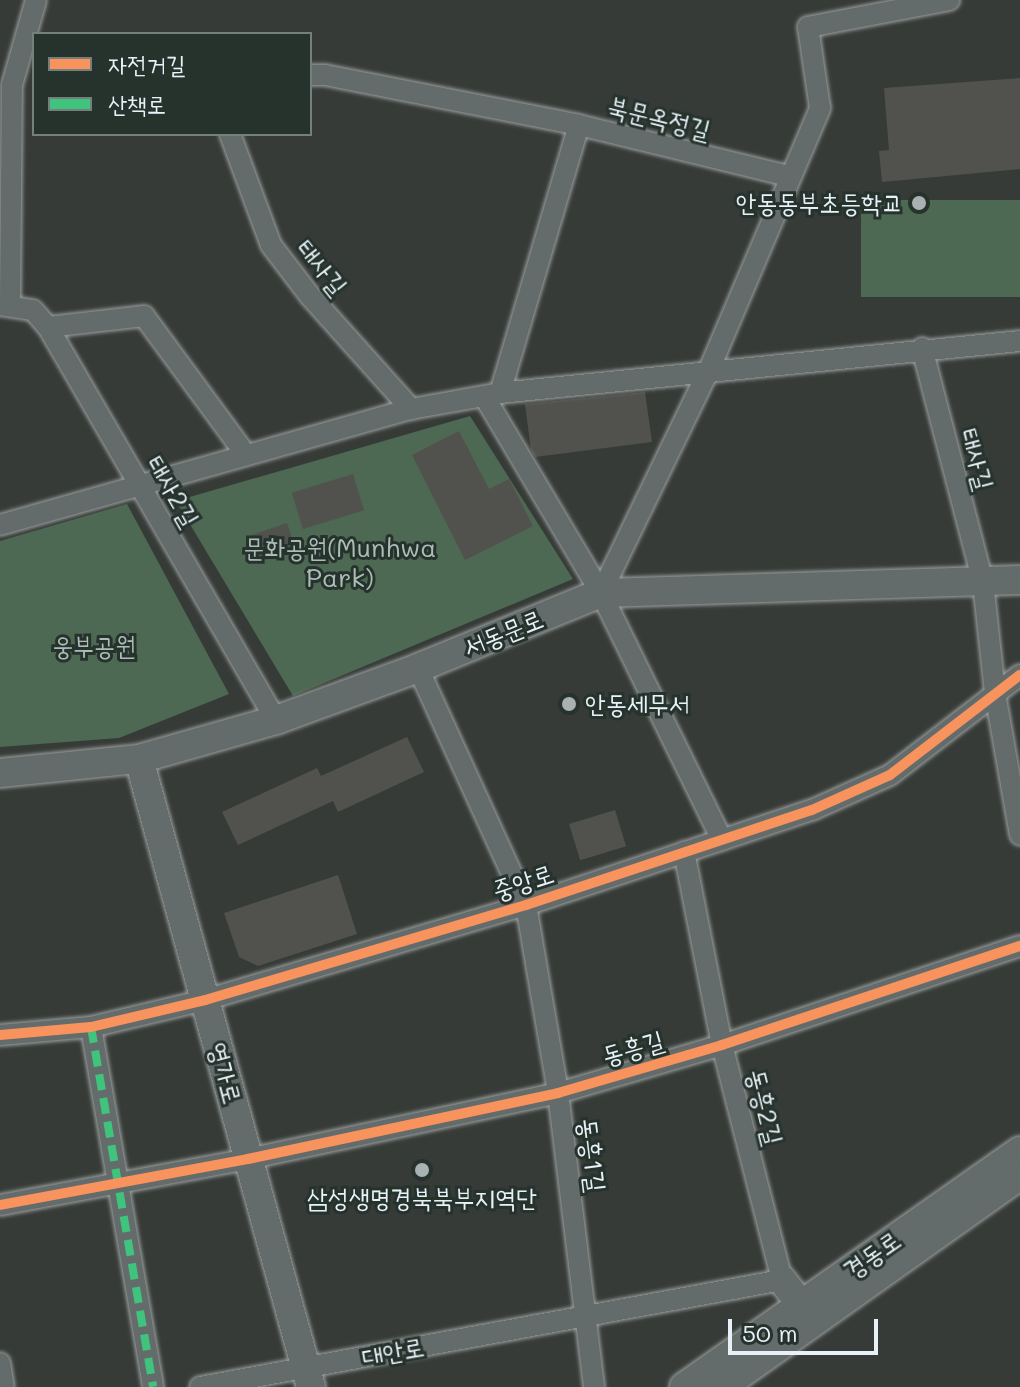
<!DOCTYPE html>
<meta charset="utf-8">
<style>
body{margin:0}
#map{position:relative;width:1020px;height:1387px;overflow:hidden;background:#363b37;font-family:Mali,"Poor Story",sans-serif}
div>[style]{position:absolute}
.green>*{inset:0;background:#4d6853;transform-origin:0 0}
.building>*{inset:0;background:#51524e;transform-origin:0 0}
.roads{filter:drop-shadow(0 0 2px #9b9f9e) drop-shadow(0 0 2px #9b9f9e)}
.street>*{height:20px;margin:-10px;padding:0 10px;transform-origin:10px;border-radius:10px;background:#646b6b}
.secondary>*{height:28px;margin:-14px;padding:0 14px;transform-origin:14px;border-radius:14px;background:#646b6b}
.quiet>*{height:8px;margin-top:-4px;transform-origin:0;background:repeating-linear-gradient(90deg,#40c37c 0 16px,transparent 0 24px)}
.cycleway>*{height:10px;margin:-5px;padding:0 5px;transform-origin:5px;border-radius:5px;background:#f8935d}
.dots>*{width:22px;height:22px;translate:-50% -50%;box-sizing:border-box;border:4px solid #26332d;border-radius:50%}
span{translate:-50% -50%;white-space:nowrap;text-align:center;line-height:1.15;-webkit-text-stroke:6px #26332d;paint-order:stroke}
.street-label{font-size:26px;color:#e8f1f8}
.poi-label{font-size:26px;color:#e8f1f8}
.right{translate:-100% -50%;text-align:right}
.left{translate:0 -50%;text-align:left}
.park-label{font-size:26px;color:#acbdb8}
.legend{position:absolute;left:32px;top:32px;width:280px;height:104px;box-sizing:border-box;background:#26332d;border:2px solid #747f7e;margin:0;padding:10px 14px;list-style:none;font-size:24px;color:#e8f1f8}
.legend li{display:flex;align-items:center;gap:16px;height:40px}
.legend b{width:40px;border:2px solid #747f7e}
.scale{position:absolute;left:728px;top:1319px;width:150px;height:36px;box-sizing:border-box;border:4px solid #e8f1f8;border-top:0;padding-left:10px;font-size:24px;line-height:28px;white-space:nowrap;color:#e8f1f8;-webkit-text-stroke:6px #26332d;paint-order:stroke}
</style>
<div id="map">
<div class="green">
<i style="left:1020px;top:200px;width:97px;height:159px;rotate:90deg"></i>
<i style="clip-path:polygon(470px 416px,573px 579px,293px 696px,176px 501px)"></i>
<i style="clip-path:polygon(127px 504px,229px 694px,119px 738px,0 747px,0 541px)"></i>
</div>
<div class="building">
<i style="clip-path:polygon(1020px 78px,1020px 169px,882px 182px,879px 151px,889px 150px,884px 88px)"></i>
<i style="clip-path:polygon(645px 392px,652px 442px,535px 457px,531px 450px,525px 404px)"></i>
<i style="clip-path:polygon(459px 431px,489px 489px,509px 479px,533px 526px,465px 560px,412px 455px)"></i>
<i style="left:353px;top:474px;width:38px;height:64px;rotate:73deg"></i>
<i style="left:287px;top:523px;width:28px;height:38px;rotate:71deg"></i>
<i style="clip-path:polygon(407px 737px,424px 772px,338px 812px,333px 801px,238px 845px,222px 812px,317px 768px,321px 776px)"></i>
<i style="left:615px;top:810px;width:38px;height:48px;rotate:73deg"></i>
<i style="clip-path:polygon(338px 875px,357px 934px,258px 966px,239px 957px,224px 913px)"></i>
</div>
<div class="roads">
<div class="street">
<i style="left:310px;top:75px;width:15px"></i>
<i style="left:325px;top:75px;width:259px;rotate:11.1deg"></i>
<i style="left:579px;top:125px;width:216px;rotate:13.7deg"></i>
<i style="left:230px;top:134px;width:118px;rotate:69.7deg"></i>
<i style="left:271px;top:245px;width:64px;rotate:52.6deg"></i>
<i style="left:310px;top:296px;width:152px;rotate:48.2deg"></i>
<i style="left:10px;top:304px;width:219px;rotate:-89.5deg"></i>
<i style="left:12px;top:85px;width:88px;rotate:-74.2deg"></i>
<i style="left:0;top:305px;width:33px;rotate:9deg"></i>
<i style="left:33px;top:310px;width:23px;rotate:49deg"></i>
<i style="left:48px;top:327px;width:454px;rotate:59.9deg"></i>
<i style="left:48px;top:327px;width:97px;rotate:-6.5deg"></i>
<i style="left:144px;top:316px;width:172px;rotate:53.7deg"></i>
<i style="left:922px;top:348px;width:242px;rotate:75.4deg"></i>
<i style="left:983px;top:582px;width:112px;rotate:83.8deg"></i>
<i style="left:995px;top:693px;width:144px;rotate:80deg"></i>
<i style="left:500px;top:393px;width:279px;rotate:-73.6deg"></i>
<i style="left:484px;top:396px;width:229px;rotate:59.3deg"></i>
<i style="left:601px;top:593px;width:275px;rotate:63.9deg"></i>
<i style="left:0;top:525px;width:427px;rotate:-15.8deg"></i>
<i style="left:411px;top:409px;width:90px;rotate:-10.2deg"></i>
<i style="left:500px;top:393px;width:523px;rotate:-5.71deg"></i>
<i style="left:601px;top:593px;width:248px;rotate:-64.2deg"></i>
<i style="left:709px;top:370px;width:285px;rotate:-67deg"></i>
<i style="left:820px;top:108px;width:82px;rotate:-98.4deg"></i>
<i style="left:808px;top:27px;width:144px;rotate:-10.8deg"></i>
<i style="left:418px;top:668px;width:260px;rotate:65.5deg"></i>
<i style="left:526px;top:905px;width:191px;rotate:80.3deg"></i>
<i style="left:558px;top:1093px;width:296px;rotate:83deg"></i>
<i style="left:91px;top:1027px;width:365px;rotate:80.2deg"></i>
<i style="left:0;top:1035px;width:91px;rotate:-5deg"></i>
<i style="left:91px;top:1027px;width:117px;rotate:-13.3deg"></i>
<i style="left:205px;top:1000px;width:335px;rotate:-16.5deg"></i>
<i style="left:526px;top:905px;width:301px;rotate:-18.4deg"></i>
<i style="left:812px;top:810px;width:85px;rotate:-24.2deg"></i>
<i style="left:890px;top:775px;width:164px;rotate:-37.6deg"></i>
<i style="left:0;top:1205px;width:252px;rotate:-10.5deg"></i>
<i style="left:248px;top:1159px;width:317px;rotate:-12deg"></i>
<i style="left:558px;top:1093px;width:171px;rotate:-16.3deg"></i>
<i style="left:722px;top:1045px;width:314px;rotate:-18.4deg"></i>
<i style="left:0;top:1363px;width:24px;rotate:81deg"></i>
<i style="left:200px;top:1387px;width:592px;rotate:-10.42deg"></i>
<i style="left:782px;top:1280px;width:243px;rotate:-104.3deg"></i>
<i style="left:722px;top:1045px;width:197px;rotate:-101.1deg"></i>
</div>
<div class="secondary">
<i style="left:139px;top:759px;width:651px;rotate:74.68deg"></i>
<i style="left:0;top:773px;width:140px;rotate:-5.8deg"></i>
<i style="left:139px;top:759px;width:142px;rotate:-15.9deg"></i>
<i style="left:276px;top:720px;width:151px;rotate:-20.1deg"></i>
<i style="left:418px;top:668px;width:198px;rotate:-22.3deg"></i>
<i style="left:601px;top:593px;width:419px;rotate:-1.8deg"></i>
<i style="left:782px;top:1280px;width:49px;rotate:52.4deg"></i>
<i style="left:684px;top:1387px;width:411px;rotate:-35.1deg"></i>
<i style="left:722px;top:1387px;width:366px;rotate:-35.4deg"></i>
</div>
</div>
<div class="quiet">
<i style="left:91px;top:1027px;width:365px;rotate:80.2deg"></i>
</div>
<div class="cycleway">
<i style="left:0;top:1035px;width:91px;rotate:-5deg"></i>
<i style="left:91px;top:1027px;width:117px;rotate:-13.3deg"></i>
<i style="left:205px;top:1000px;width:335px;rotate:-16.5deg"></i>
<i style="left:526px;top:905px;width:301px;rotate:-18.4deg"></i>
<i style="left:812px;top:810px;width:85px;rotate:-24.2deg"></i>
<i style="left:890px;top:775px;width:164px;rotate:-37.6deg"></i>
<i style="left:0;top:1205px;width:252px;rotate:-10.5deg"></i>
<i style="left:248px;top:1159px;width:317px;rotate:-12deg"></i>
<i style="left:558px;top:1093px;width:171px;rotate:-16.3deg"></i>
<i style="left:722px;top:1045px;width:314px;rotate:-18.4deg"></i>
</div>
<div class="dots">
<i style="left:919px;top:203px;background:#aab1b4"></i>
<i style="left:569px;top:704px;background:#aab1b4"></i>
<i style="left:422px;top:1170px;background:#aab1b4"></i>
</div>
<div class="street-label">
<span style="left:659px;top:118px;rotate:14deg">북문옥정길</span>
<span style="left:322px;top:267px;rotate:51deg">태사길</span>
<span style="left:977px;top:459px;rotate:75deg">태사길</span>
<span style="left:173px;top:491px;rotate:60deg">태사2길</span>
<span style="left:503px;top:633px;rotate:-22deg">서동문로</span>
<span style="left:523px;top:882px;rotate:-18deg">중앙로</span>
<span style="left:633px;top:1048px;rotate:-16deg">동흥길</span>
<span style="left:225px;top:1073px;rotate:75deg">영가로</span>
<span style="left:765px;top:1107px;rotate:76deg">동흥2길</span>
<span style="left:592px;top:1155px;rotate:83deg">동흥1길</span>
<span style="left:872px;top:1255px;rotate:-35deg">경동로</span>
<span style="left:393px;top:1352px;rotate:-10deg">대안로</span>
</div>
<div class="poi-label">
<span class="right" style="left:903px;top:203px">안동동부초등학교</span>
<span class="left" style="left:585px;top:704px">안동세무서</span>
<span style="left:422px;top:1198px">삼성생명경북북부지역단</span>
</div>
<div class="park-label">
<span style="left:340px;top:563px">문화공원(Munhwa<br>Park)</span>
<span style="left:94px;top:646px">웅부공원</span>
</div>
<ul class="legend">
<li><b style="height:10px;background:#f8935d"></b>자전거길</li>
<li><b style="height:10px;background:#40c37c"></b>산책로</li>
</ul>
<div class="scale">50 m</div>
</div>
